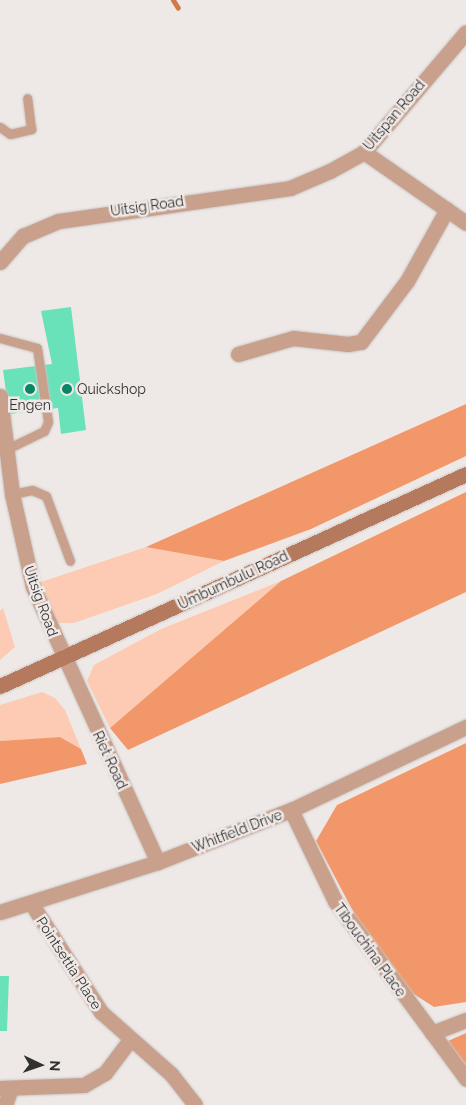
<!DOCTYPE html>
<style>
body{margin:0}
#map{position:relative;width:466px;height:1105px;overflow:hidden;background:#eee9e7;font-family:Raleway,sans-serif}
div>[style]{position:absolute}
.green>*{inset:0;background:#fdcbb3}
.forest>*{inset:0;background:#f29769}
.stream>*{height:5px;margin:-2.5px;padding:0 2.5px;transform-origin:2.5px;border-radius:2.5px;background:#d1794c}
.building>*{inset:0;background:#69e2ba}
.roads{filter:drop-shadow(0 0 1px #c9c4c2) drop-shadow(0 0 1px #c9c4c2)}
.lane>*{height:9px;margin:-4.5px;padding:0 4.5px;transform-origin:4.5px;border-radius:4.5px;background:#c8a08c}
.street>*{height:15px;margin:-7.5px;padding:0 7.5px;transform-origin:7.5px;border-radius:7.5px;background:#c8a08c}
.secondary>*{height:15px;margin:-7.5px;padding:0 7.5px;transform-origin:7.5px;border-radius:7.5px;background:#b57a5d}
.dots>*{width:14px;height:14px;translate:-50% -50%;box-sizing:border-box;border:2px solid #eee9e7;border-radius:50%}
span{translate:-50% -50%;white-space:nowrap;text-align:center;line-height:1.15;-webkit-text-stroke:5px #eee9e7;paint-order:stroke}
.street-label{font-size:14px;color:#333130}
.poi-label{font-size:14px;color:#333130}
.left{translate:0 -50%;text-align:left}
.north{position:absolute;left:15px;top:1040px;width:50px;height:50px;-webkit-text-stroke:4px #eee9e7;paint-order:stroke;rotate:93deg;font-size:14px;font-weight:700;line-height:20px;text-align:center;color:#333130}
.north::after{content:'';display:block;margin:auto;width:18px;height:22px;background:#333130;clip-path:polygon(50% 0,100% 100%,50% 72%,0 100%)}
</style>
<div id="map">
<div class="green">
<i style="clip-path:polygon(146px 547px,224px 561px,157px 594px,74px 623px,59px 623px,48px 611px,38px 583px)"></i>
<i style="clip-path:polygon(281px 581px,110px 728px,87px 681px,94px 665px,161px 629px)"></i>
<i style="clip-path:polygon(3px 608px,15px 647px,0 660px,0 611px)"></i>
<i style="clip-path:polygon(42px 692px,55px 698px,65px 710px,81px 749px,60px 737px,0 741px,0 705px)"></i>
</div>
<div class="forest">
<i style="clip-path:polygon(466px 404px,466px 456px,311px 529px,224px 561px,146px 547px)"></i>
<i style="clip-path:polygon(466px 492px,466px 592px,128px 750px,110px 728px,281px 581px)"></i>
<i style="clip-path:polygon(60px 737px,81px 749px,87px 764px,0 784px,0 741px)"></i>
<i style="clip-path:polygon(466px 743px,466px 1002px,434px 1007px,409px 991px,365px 934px,316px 841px,337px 805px)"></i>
<i style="clip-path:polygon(466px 1033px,466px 1065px,448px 1041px)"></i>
</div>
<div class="stream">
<i style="left:173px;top:0;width:9px;rotate:58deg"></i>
</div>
<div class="building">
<i style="clip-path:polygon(71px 307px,86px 430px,61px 434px,58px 408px,9px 414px,3px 370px,52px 364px,41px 311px)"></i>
<i style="clip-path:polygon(0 976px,9px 976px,7px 1031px,0 1031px)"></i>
</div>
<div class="roads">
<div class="lane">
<i style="left:0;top:127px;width:12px;rotate:35deg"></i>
<i style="left:10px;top:134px;width:22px;rotate:-13deg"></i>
<i style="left:31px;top:129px;width:31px;rotate:-97deg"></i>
<i style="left:0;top:338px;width:38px;rotate:15deg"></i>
<i style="left:37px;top:348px;width:75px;rotate:81.5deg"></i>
<i style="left:48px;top:422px;width:10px;rotate:114deg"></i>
<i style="left:44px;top:431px;width:41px;rotate:154.1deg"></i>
<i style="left:12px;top:494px;width:20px;rotate:-11deg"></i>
<i style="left:32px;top:490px;width:15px;rotate:23deg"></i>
<i style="left:46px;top:496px;width:69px;rotate:69.7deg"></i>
</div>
<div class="street">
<i style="left:364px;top:152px;width:124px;rotate:34.8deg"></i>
<i style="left:0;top:262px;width:35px;rotate:-49deg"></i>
<i style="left:23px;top:236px;width:39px;rotate:-23deg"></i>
<i style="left:59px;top:221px;width:233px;rotate:-8.1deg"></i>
<i style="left:290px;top:188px;width:43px;rotate:-23deg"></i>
<i style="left:330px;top:171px;width:39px;rotate:-29deg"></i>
<i style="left:364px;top:152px;width:157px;rotate:-49.6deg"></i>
<i style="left:238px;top:354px;width:57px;rotate:-16.2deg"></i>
<i style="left:293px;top:338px;width:55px;rotate:6.2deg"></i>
<i style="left:348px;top:344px;width:13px;rotate:-9deg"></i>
<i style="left:361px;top:342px;width:76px;rotate:-53deg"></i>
<i style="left:407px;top:281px;width:82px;rotate:-60.9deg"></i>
<i style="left:0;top:396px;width:99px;rotate:83deg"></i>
<i style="left:12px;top:494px;width:95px;rotate:77.3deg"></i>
<i style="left:33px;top:587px;width:302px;rotate:65.6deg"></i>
<i style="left:291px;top:810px;width:101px;rotate:64.2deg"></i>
<i style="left:335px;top:901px;width:221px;rotate:53.6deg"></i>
<i style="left:31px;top:903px;width:130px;rotate:57.3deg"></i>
<i style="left:101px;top:1012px;width:94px;rotate:41.5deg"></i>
<i style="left:171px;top:1074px;width:39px;rotate:52deg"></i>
<i style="left:0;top:912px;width:166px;rotate:-17.6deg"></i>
<i style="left:158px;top:862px;width:143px;rotate:-21.4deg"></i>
<i style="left:291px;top:810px;width:194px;rotate:-25.4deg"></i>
<i style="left:432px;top:1033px;width:36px;rotate:-21deg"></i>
<i style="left:0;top:1088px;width:84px;rotate:-2deg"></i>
<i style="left:84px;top:1085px;width:24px;rotate:-30deg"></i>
<i style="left:105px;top:1073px;width:40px;rotate:-53deg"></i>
<i style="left:5px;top:1105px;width:18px;rotate:-71deg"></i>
</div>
<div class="secondary">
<i style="left:0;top:686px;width:512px;rotate:-24.46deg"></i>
</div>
</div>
<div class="dots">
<i style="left:30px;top:389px;background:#0a8565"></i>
<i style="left:67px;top:389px;background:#0a8565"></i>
</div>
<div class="street-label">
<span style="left:394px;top:115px;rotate:-50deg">Uitspan Road</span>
<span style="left:147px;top:206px;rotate:-8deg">Uitsig Road</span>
<span style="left:233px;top:580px;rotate:-25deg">Umbumbulu Road</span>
<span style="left:41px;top:601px;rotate:70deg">Uitsig Road</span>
<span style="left:110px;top:760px;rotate:65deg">Riet Road</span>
<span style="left:237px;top:831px;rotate:-21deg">Whitfield Drive</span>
<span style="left:370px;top:950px;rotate:54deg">Tibouchina Place</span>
<span style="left:69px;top:963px;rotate:57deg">Pointsettia Place</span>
</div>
<div class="poi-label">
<span class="left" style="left:77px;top:389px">Quickshop</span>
<span style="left:30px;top:405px">Engen</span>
</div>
<div class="north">N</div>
</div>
